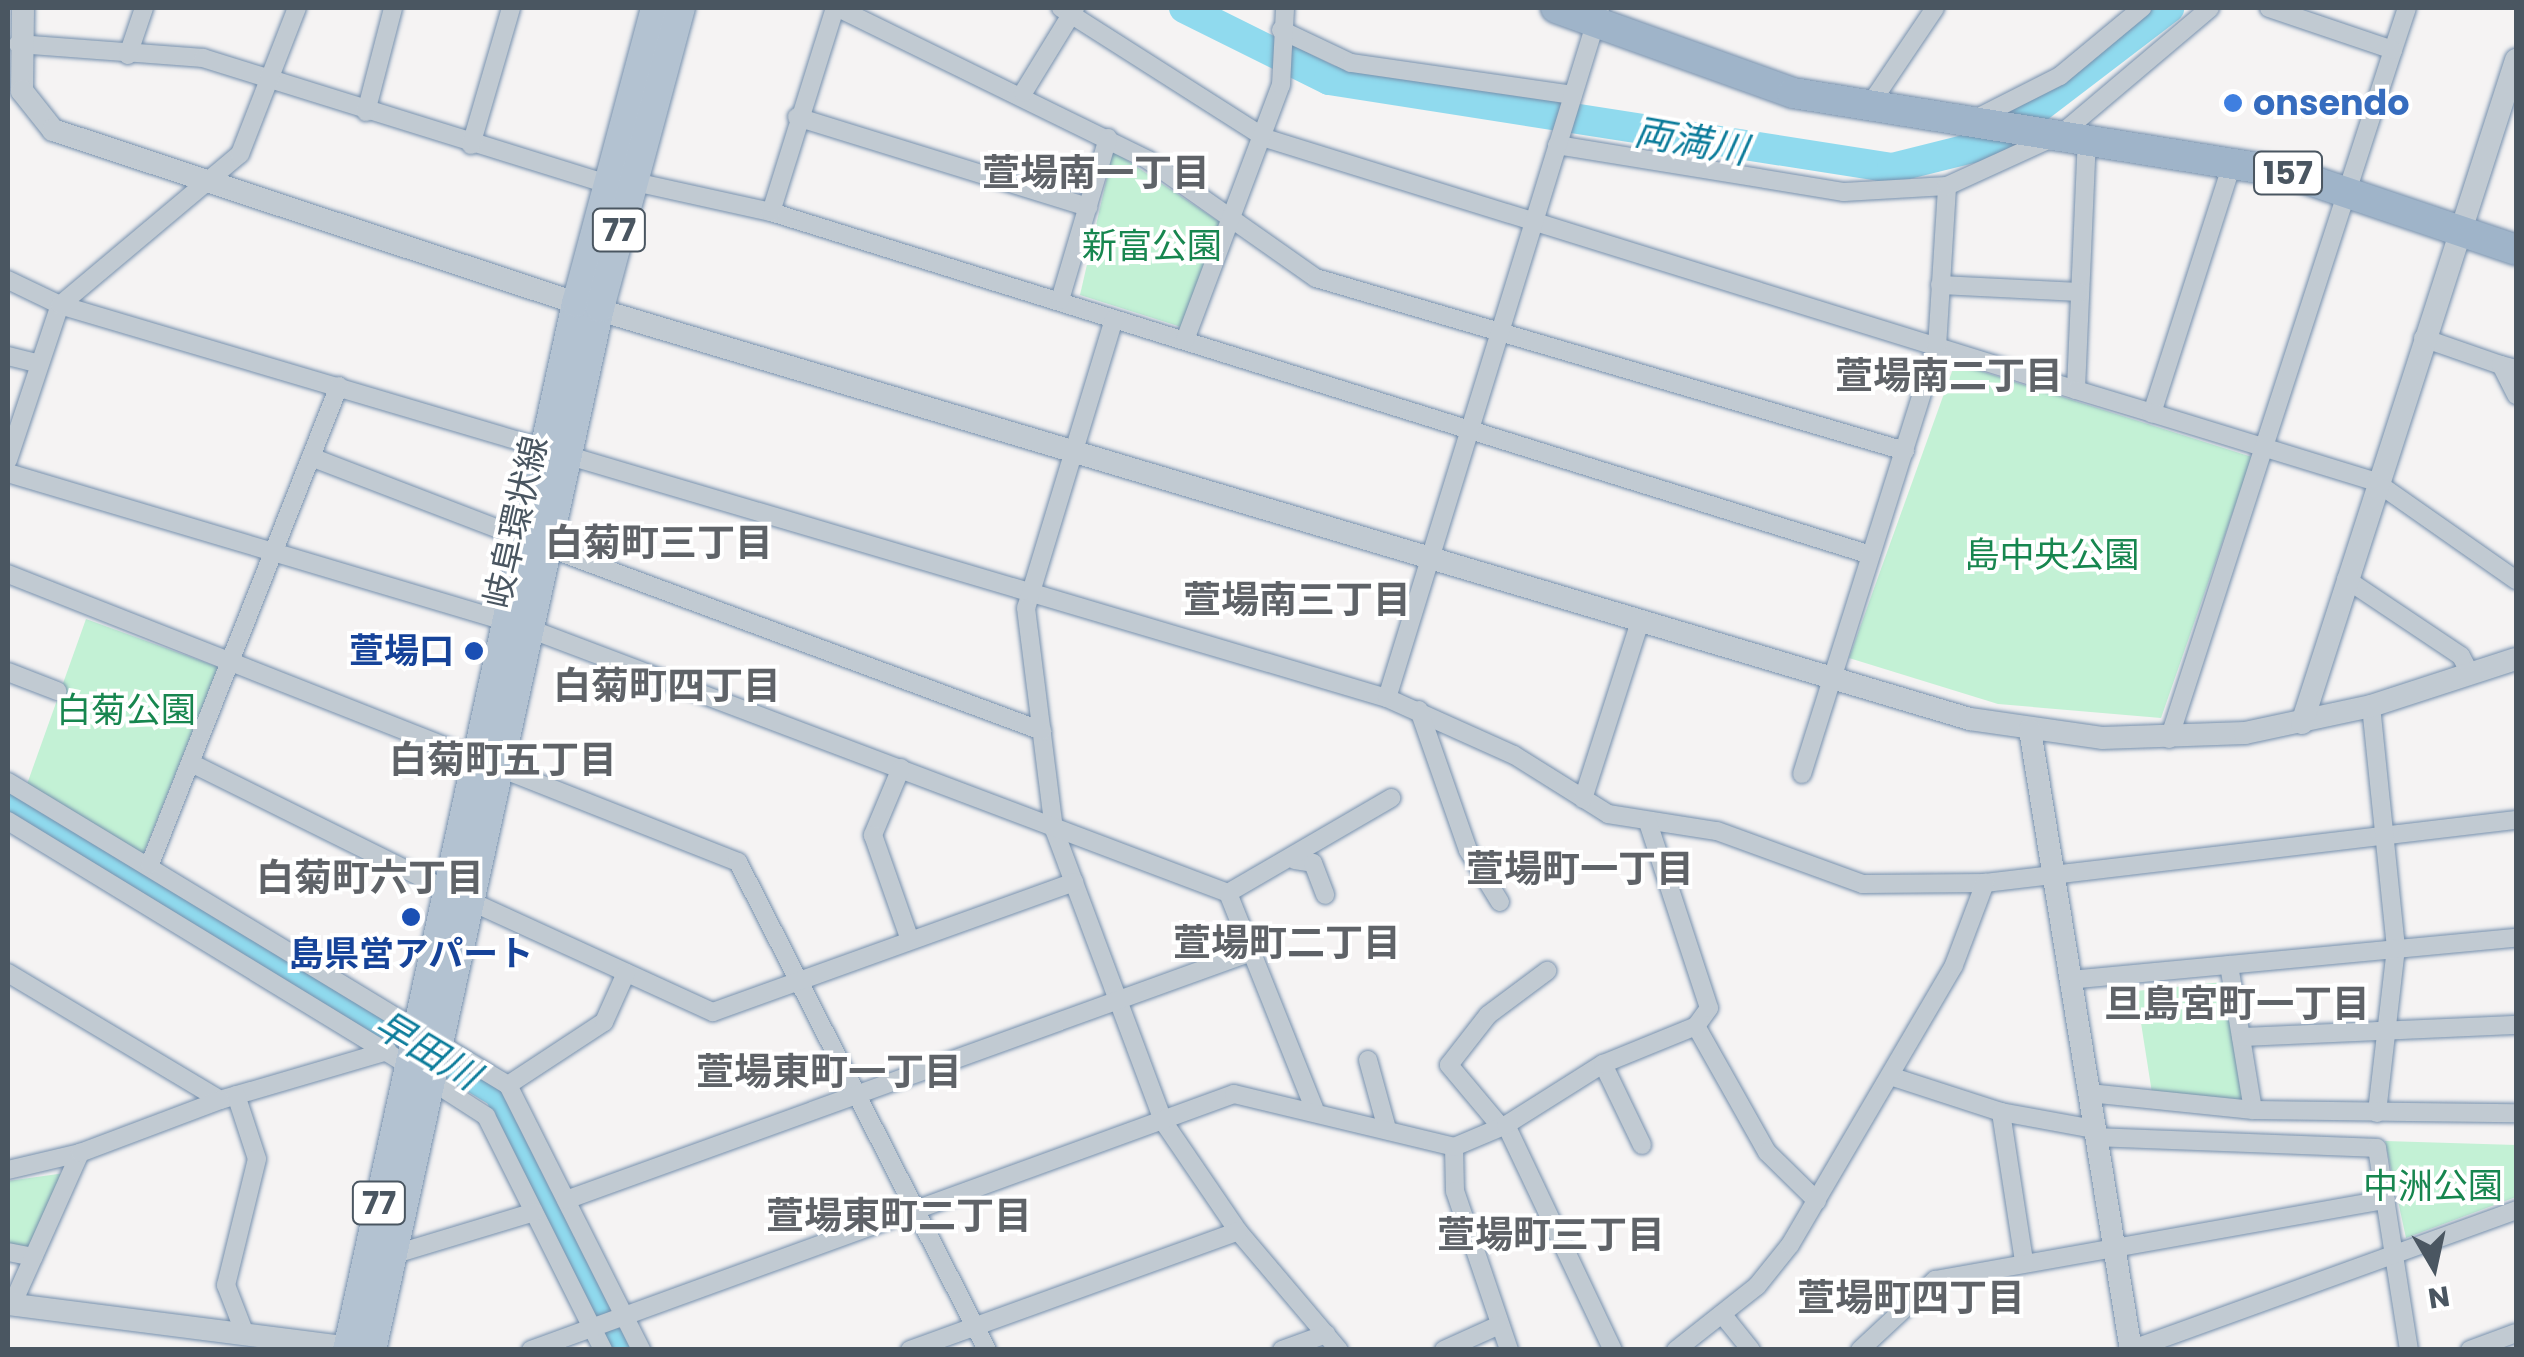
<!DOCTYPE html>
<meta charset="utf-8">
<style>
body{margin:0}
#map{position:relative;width:2524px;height:1357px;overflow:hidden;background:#f5f3f3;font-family:Poppins,"Noto Sans JP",sans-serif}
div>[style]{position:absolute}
.green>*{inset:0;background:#c3f1d5}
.river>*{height:30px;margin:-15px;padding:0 15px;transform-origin:15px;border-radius:15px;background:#90daee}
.roads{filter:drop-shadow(0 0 2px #7690ad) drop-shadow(0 0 2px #7690ad)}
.minor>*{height:18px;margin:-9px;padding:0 9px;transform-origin:9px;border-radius:9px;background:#c1cad2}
.tertiary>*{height:22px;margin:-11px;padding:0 11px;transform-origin:11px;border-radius:11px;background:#c1cad2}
.primary>*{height:28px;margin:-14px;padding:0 14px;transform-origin:14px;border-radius:14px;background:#b3c2d1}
.trunk>*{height:30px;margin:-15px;padding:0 15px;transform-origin:15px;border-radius:15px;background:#9fb4c9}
.dots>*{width:28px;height:28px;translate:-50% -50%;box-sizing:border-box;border:5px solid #fff;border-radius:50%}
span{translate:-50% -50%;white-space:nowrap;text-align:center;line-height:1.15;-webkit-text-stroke:8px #fff;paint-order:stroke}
.shield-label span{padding:2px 8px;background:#fff;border:2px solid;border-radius:8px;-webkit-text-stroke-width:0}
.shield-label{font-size:32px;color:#4a5661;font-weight:700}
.shop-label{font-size:35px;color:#366cbe;font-weight:700}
.left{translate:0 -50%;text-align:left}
.park-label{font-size:35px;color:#17864f}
.street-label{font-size:35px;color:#4a5661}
.transit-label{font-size:35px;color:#164399;font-weight:700}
.right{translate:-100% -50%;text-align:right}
.water-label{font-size:38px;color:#0c7c9b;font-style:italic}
.neighbourhood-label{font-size:38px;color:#5f6368;font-weight:700}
.frame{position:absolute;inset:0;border:10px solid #4a5661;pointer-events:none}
.north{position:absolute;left:2384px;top:1217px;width:100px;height:100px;-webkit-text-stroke:8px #fff;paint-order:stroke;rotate:171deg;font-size:28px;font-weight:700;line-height:40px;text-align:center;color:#4a5661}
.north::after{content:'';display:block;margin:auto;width:35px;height:45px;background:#4a5661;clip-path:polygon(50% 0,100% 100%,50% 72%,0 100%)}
</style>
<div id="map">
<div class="green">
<i style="clip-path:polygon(1113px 151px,1221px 223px,1181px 327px,1080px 295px)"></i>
<i style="clip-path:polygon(1955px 363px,2252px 457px,2161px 718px,1998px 704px,1849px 658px)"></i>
<i style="clip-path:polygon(86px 619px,218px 667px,143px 855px,26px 787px)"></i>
<i style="clip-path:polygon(2232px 981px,2249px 1104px,2152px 1093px,2136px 991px)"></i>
<i style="clip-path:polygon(2385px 1141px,2516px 1145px,2516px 1197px,2406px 1238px)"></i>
<i style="clip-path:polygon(65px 1173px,32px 1258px,8px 1254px,8px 1181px)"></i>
</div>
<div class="river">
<i style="left:1184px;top:8px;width:162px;rotate:26.4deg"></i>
<i style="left:1329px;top:80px;width:570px;rotate:8.88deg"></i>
<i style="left:1892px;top:168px;width:103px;rotate:-14deg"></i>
<i style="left:1992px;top:143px;width:223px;rotate:-37.3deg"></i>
<i style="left:8px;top:796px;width:574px;rotate:31.17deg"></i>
<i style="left:499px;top:1093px;width:287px;rotate:63.5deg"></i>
</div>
<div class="roads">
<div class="minor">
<i style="left:838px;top:8px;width:345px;rotate:26.1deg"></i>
<i style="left:1148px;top:160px;width:205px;rotate:35.1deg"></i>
<i style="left:1316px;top:278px;width:614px;rotate:16.37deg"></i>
<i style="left:1061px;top:8px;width:242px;rotate:32.5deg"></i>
<i style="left:1265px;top:138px;width:849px;rotate:17.26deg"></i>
<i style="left:1281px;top:30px;width:77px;rotate:25.2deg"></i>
<i style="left:1351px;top:63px;width:224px;rotate:8.2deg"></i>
<i style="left:18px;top:44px;width:186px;rotate:4.3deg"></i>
<i style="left:203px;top:58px;width:420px;rotate:17.3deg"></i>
<i style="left:2393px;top:50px;width:44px;rotate:-71.6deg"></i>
<i style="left:128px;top:55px;width:50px;rotate:-71.2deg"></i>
<i style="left:1023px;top:93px;width:100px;rotate:-58.5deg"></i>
<i style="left:1873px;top:100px;width:111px;rotate:-56deg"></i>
<i style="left:366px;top:112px;width:107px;rotate:-75.4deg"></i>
<i style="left:797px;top:117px;width:305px;rotate:17.2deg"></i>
<i style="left:1977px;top:118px;width:93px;rotate:-26.8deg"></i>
<i style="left:2060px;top:76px;width:107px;rotate:-39.7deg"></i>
<i style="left:2087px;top:137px;width:253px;rotate:92.5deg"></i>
<i style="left:2076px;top:390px;width:79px;rotate:16.8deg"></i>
<i style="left:471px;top:145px;width:143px;rotate:-73.7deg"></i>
<i style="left:1557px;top:145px;width:291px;rotate:9.3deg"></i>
<i style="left:1844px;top:192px;width:103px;rotate:-3.3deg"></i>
<i style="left:2232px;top:164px;width:262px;rotate:107.8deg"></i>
<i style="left:2152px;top:413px;width:234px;rotate:17.1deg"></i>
<i style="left:2376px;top:482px;width:171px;rotate:35deg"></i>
<i style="left:630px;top:181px;width:144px;rotate:12.4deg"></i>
<i style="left:771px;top:212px;width:1152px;rotate:17.32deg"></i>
<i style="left:771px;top:212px;width:214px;rotate:-72.6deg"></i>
<i style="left:8px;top:280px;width:58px;rotate:25.7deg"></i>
<i style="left:60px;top:305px;width:1384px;rotate:16.5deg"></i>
<i style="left:1387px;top:698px;width:139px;rotate:24.2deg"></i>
<i style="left:1514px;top:755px;width:111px;rotate:32.1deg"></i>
<i style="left:1608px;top:814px;width:110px;rotate:8.9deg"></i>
<i style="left:1717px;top:831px;width:155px;rotate:20deg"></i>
<i style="left:1863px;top:884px;width:122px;rotate:-0.5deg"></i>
<i style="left:1985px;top:883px;width:535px;rotate:-6.77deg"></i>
<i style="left:1940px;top:285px;width:140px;rotate:2.9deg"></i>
<i style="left:1060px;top:300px;width:169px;rotate:-73.5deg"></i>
<i style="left:1114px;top:319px;width:302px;rotate:106.9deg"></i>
<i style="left:1026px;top:608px;width:223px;rotate:82.8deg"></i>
<i style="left:1054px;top:829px;width:312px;rotate:69.5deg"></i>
<i style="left:1163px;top:1121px;width:133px;rotate:55.7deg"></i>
<i style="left:1238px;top:1231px;width:156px;rotate:49.7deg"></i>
<i style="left:2423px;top:338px;width:83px;rotate:19.1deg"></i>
<i style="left:1185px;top:340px;width:272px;rotate:-69.4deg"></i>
<i style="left:1281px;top:85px;width:77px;rotate:-87deg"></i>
<i style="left:8px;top:356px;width:29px;rotate:14deg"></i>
<i style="left:2516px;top:369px;width:16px;rotate:-165deg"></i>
<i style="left:2501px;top:365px;width:34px;rotate:63deg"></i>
<i style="left:311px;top:457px;width:229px;rotate:21deg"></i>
<i style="left:8px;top:460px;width:163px;rotate:-71.5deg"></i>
<i style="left:60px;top:305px;width:235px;rotate:-40deg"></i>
<i style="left:240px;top:154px;width:157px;rotate:-68.7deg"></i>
<i style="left:8px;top:473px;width:522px;rotate:16.59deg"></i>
<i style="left:549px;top:548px;width:526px;rotate:20.36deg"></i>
<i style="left:8px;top:574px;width:785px;rotate:21.53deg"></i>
<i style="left:738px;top:862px;width:548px;rotate:62.97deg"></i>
<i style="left:2346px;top:579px;width:138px;rotate:33.8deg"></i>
<i style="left:2461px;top:656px;width:20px;rotate:63deg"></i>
<i style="left:530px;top:629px;width:746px;rotate:20.72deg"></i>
<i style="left:1228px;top:893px;width:232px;rotate:68.2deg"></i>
<i style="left:8px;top:672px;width:53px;rotate:21.2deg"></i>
<i style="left:1387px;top:698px;width:722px;rotate:-72.84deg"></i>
<i style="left:2371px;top:706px;width:243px;rotate:84.1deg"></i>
<i style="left:2396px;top:948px;width:166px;rotate:96.6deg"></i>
<i style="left:1419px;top:710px;width:148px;rotate:70.7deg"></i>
<i style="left:1468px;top:850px;width:61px;rotate:58.4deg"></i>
<i style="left:2169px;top:739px;width:724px;rotate:-71.99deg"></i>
<i style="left:2393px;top:50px;width:131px;rotate:-161.3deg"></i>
<i style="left:191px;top:763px;width:286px;rotate:26.4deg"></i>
<i style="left:901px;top:768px;width:73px;rotate:112.7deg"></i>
<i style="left:873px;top:835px;width:111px;rotate:70.6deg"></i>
<i style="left:1802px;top:774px;width:448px;rotate:-72.5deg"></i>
<i style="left:1937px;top:347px;width:161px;rotate:-86.4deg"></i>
<i style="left:1947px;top:186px;width:125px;rotate:-24.5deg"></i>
<i style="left:2061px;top:134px;width:195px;rotate:-40.2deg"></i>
<i style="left:8px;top:782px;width:585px;rotate:31.22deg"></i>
<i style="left:508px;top:1085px;width:297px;rotate:63.3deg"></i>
<i style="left:1583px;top:799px;width:187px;rotate:-72.2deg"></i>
<i style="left:8px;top:821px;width:469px;rotate:31.4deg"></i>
<i style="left:1295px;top:860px;width:18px;rotate:9deg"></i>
<i style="left:1313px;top:863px;width:34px;rotate:69deg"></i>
<i style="left:150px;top:864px;width:514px;rotate:-68.43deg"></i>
<i style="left:1228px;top:893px;width:189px;rotate:-30.2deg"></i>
<i style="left:470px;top:901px;width:267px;rotate:24.6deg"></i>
<i style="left:713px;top:1012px;width:384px;rotate:-19.8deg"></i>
<i style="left:2229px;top:965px;width:147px;rotate:80.6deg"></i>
<i style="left:8px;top:973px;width:247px;rotate:30.9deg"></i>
<i style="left:220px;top:1100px;width:175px;rotate:-16.3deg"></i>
<i style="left:2069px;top:980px;width:449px;rotate:-5.4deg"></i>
<i style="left:1696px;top:1026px;width:145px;rotate:60.6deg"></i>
<i style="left:1767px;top:1152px;width:70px;rotate:44.4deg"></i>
<i style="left:2241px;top:1037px;width:275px;rotate:-2.5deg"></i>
<i style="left:1368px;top:1060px;width:72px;rotate:74.6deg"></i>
<i style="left:1603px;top:1064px;width:90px;rotate:64.3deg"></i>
<i style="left:1890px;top:1076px;width:117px;rotate:18deg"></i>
<i style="left:430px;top:1080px;width:67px;rotate:32.7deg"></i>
<i style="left:486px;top:1116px;width:262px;rotate:63.4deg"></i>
<i style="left:508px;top:1085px;width:115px;rotate:-33.3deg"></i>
<i style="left:604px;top:1022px;width:54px;rotate:-65.8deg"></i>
<i style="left:2089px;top:1093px;width:165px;rotate:5.9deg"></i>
<i style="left:2253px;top:1110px;width:263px;rotate:0.7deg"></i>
<i style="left:236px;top:1095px;width:67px;rotate:71.8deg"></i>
<i style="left:257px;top:1159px;width:130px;rotate:103.8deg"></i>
<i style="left:226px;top:1285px;width:53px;rotate:68.8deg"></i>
<i style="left:1506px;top:1125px;width:249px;rotate:64.6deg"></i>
<i style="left:1501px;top:1127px;width:81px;rotate:-130deg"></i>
<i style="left:1449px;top:1065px;width:63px;rotate:-52deg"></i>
<i style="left:1488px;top:1015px;width:74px;rotate:-36.7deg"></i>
<i style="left:2096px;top:1137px;width:281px;rotate:2.2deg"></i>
<i style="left:2377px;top:1148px;width:205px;rotate:81deg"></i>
<i style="left:1454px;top:1147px;width:44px;rotate:88.7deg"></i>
<i style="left:1455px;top:1191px;width:168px;rotate:71.2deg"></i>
<i style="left:8px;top:1170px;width:74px;rotate:-13.3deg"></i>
<i style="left:566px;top:1200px;width:723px;rotate:-19.89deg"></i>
<i style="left:8px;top:1252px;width:26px;rotate:11deg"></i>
<i style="left:392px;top:1255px;width:148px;rotate:-16.8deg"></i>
<i style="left:2024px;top:1261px;width:151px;rotate:-98.8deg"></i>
<i style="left:2001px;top:1112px;width:95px;rotate:10.4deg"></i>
<i style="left:12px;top:1305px;width:167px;rotate:-65.9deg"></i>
<i style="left:80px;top:1153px;width:150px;rotate:-20.7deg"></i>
<i style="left:1722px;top:1314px;width:46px;rotate:51.1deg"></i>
<i style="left:531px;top:1350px;width:748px;rotate:-20.01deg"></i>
<i style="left:1234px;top:1094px;width:226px;rotate:13.5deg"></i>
<i style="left:1454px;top:1147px;width:56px;rotate:-22.9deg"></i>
<i style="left:1506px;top:1125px;width:115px;rotate:-32.2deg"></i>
<i style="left:1603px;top:1064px;width:100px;rotate:-22.2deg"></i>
<i style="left:1696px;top:1026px;width:22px;rotate:-54deg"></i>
<i style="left:1709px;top:1008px;width:196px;rotate:-108.2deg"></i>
<i style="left:910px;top:1350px;width:349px;rotate:-19.9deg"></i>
<i style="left:1282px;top:1350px;width:47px;rotate:-20deg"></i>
<i style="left:1444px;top:1350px;width:60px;rotate:-24.4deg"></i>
<i style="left:1676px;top:1350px;width:103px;rotate:-38.3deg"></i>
<i style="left:1757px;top:1286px;width:53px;rotate:-51.2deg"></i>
<i style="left:1790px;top:1245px;width:324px;rotate:-59.6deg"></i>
<i style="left:1954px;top:965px;width:88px;rotate:-69.3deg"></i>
<i style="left:1860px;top:1350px;width:103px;rotate:-43deg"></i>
<i style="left:1935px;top:1280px;width:458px;rotate:-10.1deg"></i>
<i style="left:2130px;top:1350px;width:411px;rotate:-19.9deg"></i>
<i style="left:2470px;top:1350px;width:49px;rotate:-20.3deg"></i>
</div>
<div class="tertiary">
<i style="left:23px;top:8px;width:83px;rotate:90.7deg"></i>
<i style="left:22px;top:91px;width:50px;rotate:51.5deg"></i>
<i style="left:53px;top:130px;width:551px;rotate:18.3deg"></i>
<i style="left:576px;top:303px;width:1455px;rotate:16.62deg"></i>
<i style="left:1970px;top:719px;width:133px;rotate:8.2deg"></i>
<i style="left:2102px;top:738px;width:143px;rotate:-2deg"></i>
<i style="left:2245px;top:733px;width:129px;rotate:-12.1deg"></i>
<i style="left:2371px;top:706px;width:152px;rotate:-18deg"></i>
<i style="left:2302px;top:723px;width:697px;rotate:-72.11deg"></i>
<i style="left:2030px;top:730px;width:628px;rotate:80.75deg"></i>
<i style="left:8px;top:1304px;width:356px;rotate:7.3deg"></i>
</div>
<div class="primary">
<i style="left:347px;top:1350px;width:1072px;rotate:-77.66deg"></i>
<i style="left:576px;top:303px;width:305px;rotate:-75deg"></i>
<i style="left:372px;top:1350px;width:1067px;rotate:-77.66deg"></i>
<i style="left:600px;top:308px;width:311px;rotate:-74.9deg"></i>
</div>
<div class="trunk">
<i style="left:1556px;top:8px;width:252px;rotate:19.7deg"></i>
<i style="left:1793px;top:93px;width:502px;rotate:9.16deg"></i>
<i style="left:2289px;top:173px;width:240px;rotate:18.7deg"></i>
</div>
</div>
<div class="dots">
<i style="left:2233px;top:103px;background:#3f7fe0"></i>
<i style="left:474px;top:651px;background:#1a4fb4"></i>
<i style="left:411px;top:917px;background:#1a4fb4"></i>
</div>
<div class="shield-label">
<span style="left:2288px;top:173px">157</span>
<span style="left:619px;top:230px">77</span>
<span style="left:379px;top:1203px">77</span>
</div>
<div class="shop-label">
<span class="left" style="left:2253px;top:103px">onsendo</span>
</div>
<div class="park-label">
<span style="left:1152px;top:246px">新富公園</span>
<span style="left:2052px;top:555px">島中央公園</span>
<span style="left:126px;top:710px">白菊公園</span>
<span style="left:2433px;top:1186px">中洲公園</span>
</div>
<div class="street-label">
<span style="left:516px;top:522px;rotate:-77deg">岐阜環状線</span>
</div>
<div class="transit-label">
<span class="right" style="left:454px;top:651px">萱場口</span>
<span style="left:411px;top:954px">島県営アパート</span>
</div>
<div class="water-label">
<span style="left:1691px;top:141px;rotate:10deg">両満川</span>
<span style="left:427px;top:1050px;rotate:31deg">早田川</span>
</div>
<div class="neighbourhood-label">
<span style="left:1096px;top:173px">萱場南一丁目</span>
<span style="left:1949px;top:376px">萱場南二丁目</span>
<span style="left:659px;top:543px">白菊町三丁目</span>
<span style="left:1297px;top:600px">萱場南三丁目</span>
<span style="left:667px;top:686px">白菊町四丁目</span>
<span style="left:503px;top:760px">白菊町五丁目</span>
<span style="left:1580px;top:869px">萱場町一丁目</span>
<span style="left:370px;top:878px">白菊町六丁目</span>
<span style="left:1287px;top:943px">萱場町二丁目</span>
<span style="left:2237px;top:1004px">旦島宮町一丁目</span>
<span style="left:829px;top:1072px">萱場東町一丁目</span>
<span style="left:899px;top:1216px">萱場東町二丁目</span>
<span style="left:1551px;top:1235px">萱場町三丁目</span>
<span style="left:1911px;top:1298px">萱場町四丁目</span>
</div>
<div class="frame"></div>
<div class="north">N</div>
</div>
